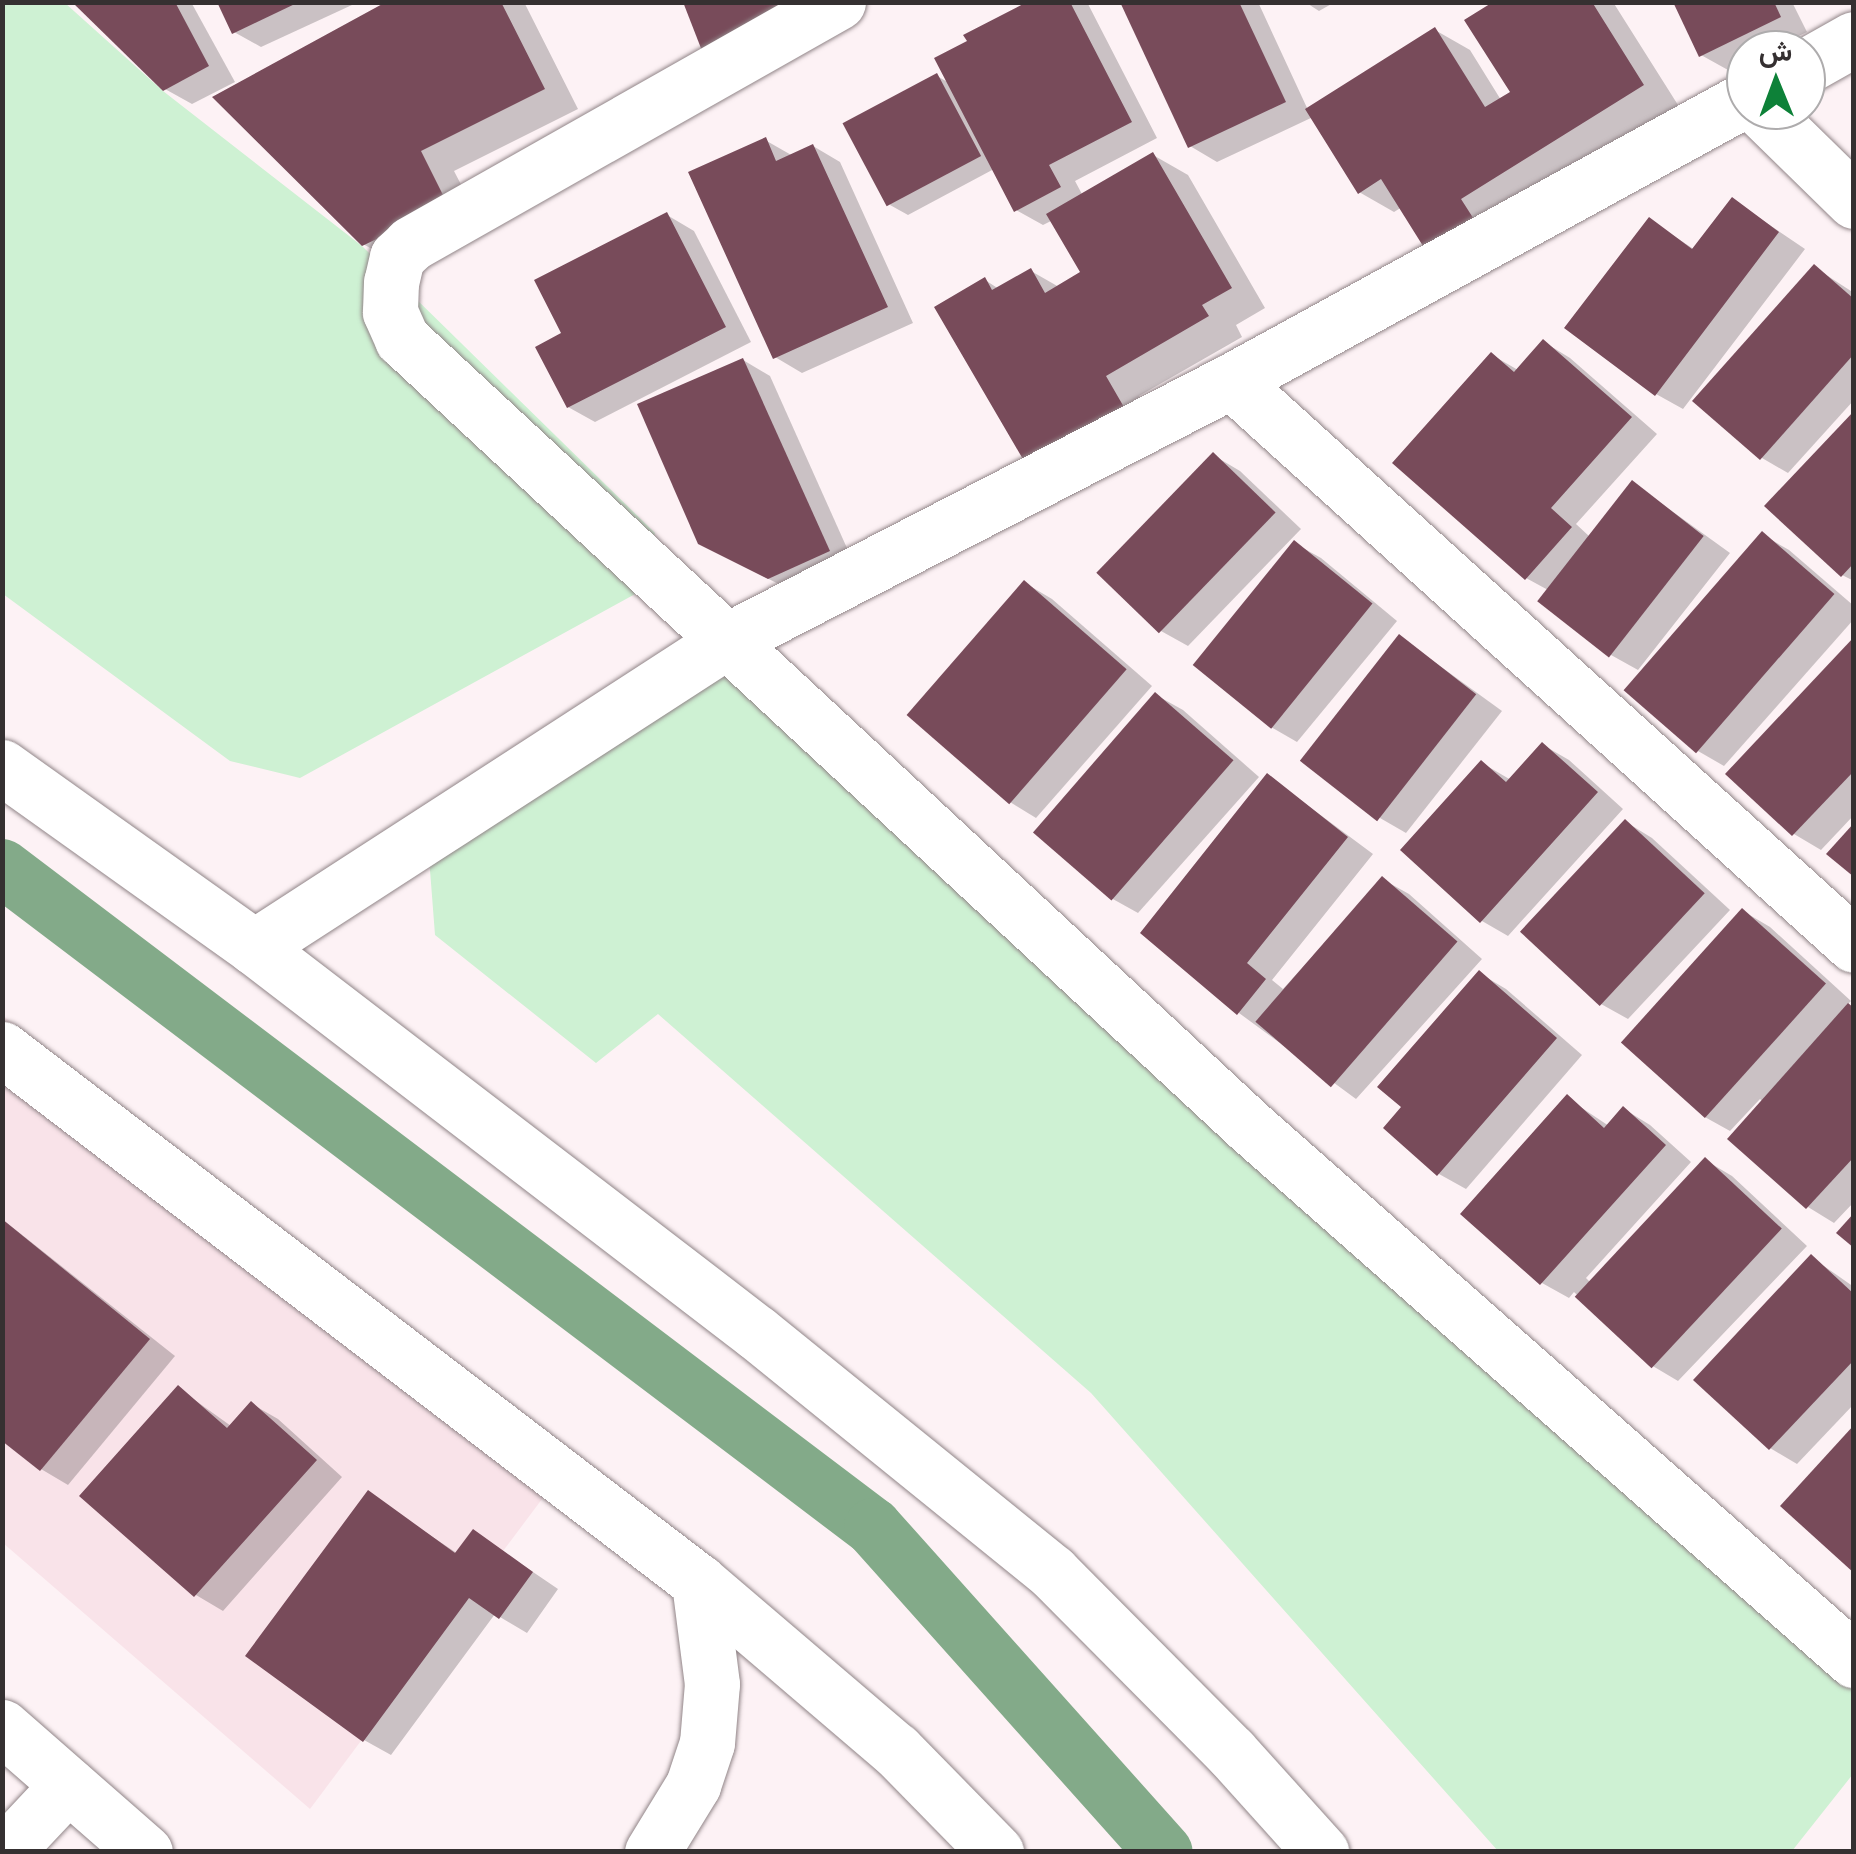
<!DOCTYPE html>
<meta charset="utf-8">
<style>
body{margin:0}
#map{position:relative;width:1856px;height:1854px;overflow:hidden;background:#fdf2f5;font-family:Bitter,Vazirmatn,serif}
div>[style]{position:absolute}
.built>*{inset:0;background:#f9e3e9}
.green>*{inset:0;background:#cef1d3}
.shadow>*{inset:0;background:#0003}
.canal>*{height:58px;margin:-29px;padding:0 29px;transform-origin:29px;border-radius:29px;background:#83aa89}
.building>*{inset:0;background:#784b5a;transform-origin:0 0}
.roads{filter:drop-shadow(0 0 2px #918588) drop-shadow(0 0 2px #918588)}
.minor>*{height:55px;margin:-27.5px;padding:0 27.5px;transform-origin:27.5px;border-radius:27.5px;background:#fff}
span{translate:-50% -50%;white-space:nowrap;text-align:center;line-height:1.15;-webkit-text-stroke:10px #fff;paint-order:stroke}
.frame{position:absolute;inset:0;border:5px solid #353031;pointer-events:none}
.north{position:absolute;left:1726px;top:30px;width:100px;height:100px;box-sizing:border-box;background:#fff;border:2px solid #aeacad;border-radius:50%;rotate:359deg;font-size:28px;font-weight:700;line-height:40px;text-align:center;color:#353031}
.north::after{content:'';display:block;margin:auto;width:35px;height:45px;background:#0d8138;clip-path:polygon(50% 0,100% 100%,50% 72%,0 100%)}
</style>
<div id="map">
<div class="built">
<i style="clip-path:polygon(2px 1015px,572px 1459px,310px 1809px,3px 1543px)"></i>
</div>
<div class="green">
<i style="clip-path:polygon(3px 3px,65px 3px,163px 91px,362px 246px,655px 533px,637px 593px,300px 778px,230px 761px,3px 594px)"></i>
<i style="clip-path:polygon(728px 674px,1853px 1661px,1853px 1774px,1792px 1851px,1498px 1851px,1091px 1393px,658px 1014px,596px 1063px,435px 935px,429px 857px)"></i>
</div>
<div class="shadow">
<i style="clip-path:polygon(75px 2px,191px 2px,235px 82px,192px 104px,165px 89px)"></i>
<i style="clip-path:polygon(220px 2px,351px 2px,352px 5px,261px 47px,234px 32px)"></i>
<i style="clip-path:polygon(391px 2px,524px 2px,578px 109px,454px 171px,482px 225px,399px 264px,363px 244px)"></i>
<i style="clip-path:polygon(1033px 2px,1088px 4px,1157px 138px,1075px 181px,1083px 196px,1153px 155px,1188px 175px,1265px 308px,1236px 325px,1242px 337px,1139px 396px,1166px 442px,1071px 496px,1036px 476px,985px 280px,999px 289px,1031px 271px,1059px 287px,1083px 273px,1053px 220px,1043px 225px,1016px 210px,994px 169px,908px 215px,890px 205px,937px 76px,951px 84px)"></i>
<i style="clip-path:polygon(1122px 2px,1258px 2px,1308px 110px,1435px 30px,1470px 50px,1501px 100px,1513px 93px,1498px 2px,1613px 2px,1678px 105px,1510px 244px,1402px 207px,1394px 212px,1359px 192px,1313px 117px,1217px 162px,1190px 146px)"></i>
<i style="clip-path:polygon(1305px 2px,1335px 2px,1319px 11px)"></i>
<i style="clip-path:polygon(1675px 2px,1792px 2px,1807px 32px,1770px 50px,1746px 50px,1746px 62px,1728px 70px,1701px 55px)"></i>
<i style="clip-path:polygon(765px 140px,793px 156px,813px 146px,840px 162px,913px 323px,802px 373px,775px 357px)"></i>
<i style="clip-path:polygon(1733px 200px,1805px 249px,1683px 409px,1656px 394px,1650px 220px,1695px 250px)"></i>
<i style="clip-path:polygon(667px 215px,694px 231px,751px 342px,595px 422px,568px 407px)"></i>
<i style="clip-path:polygon(1814px 267px,1854px 293px,1854px 400px,1788px 473px,1762px 458px)"></i>
<i style="clip-path:polygon(1544px 342px,1570px 358px,1657px 434px,1576px 524px,1590px 537px,1633px 483px,1730px 553px,1638px 670px,1611px 655px,1548px 590px,1526px 578px,1492px 355px,1518px 370px)"></i>
<i style="clip-path:polygon(743px 360px,770px 376px,855px 566px,796px 593px,728px 558px)"></i>
<i style="clip-path:polygon(1854px 415px,1854px 581px,1842px 575px)"></i>
<i style="clip-path:polygon(1213px 455px,1240px 471px,1301px 529px,1188px 646px,1161px 631px)"></i>
<i style="clip-path:polygon(1763px 535px,1789px 550px,1854px 606px,1854px 619px,1724px 766px,1698px 751px)"></i>
<i style="clip-path:polygon(1294px 543px,1321px 558px,1397px 621px,1297px 742px,1271px 727px)"></i>
<i style="clip-path:polygon(1025px 583px,1052px 599px,1152px 686px,1036px 818px,1010px 802px,910px 715px)"></i>
<i style="clip-path:polygon(1400px 637px,1502px 711px,1406px 833px,1380px 818px)"></i>
<i style="clip-path:polygon(1854px 641px,1854px 815px,1821px 850px,1794px 834px,1729px 774px)"></i>
<i style="clip-path:polygon(1156px 695px,1183px 710px,1259px 777px,1138px 913px,1111px 898px)"></i>
<i style="clip-path:polygon(1543px 745px,1569px 760px,1623px 809px,1508px 936px,1482px 921px,1482px 763px,1511px 780px)"></i>
<i style="clip-path:polygon(1268px 776px,1373px 854px,1272px 980px,1283px 989px,1382px 879px,1409px 894px,1482px 959px,1356px 1099px,1239px 1013px)"></i>
<i style="clip-path:polygon(1626px 822px,1652px 838px,1730px 910px,1628px 1019px,1601px 1004px)"></i>
<i style="clip-path:polygon(1743px 911px,1770px 927px,1851px 1001px,1847px 1005px,1854px 1009px,1854px 1202px,1834px 1223px,1808px 1207px,1731px 1139px,1763px 1102px,1760px 1099px,1730px 1131px,1703px 1116px)"></i>
<i style="clip-path:polygon(1479px 973px,1506px 989px,1582px 1055px,1466px 1189px,1439px 1174px,1404px 1107px)"></i>
<i style="clip-path:polygon(1567px 1098px,1609px 1126px,1624px 1109px,1650px 1125px,1691px 1162px,1586px 1278px,1590px 1282px,1705px 1160px,1732px 1176px,1807px 1246px,1678px 1381px,1651px 1365px,1574px 1292px,1569px 1298px,1542px 1283px)"></i>
<i style="clip-path:polygon(2px 1219px,175px 1356px,68px 1485px,41px 1469px)"></i>
<i style="clip-path:polygon(1811px 1257px,1854px 1287px,1854px 1404px,1797px 1464px,1770px 1448px)"></i>
<i style="clip-path:polygon(178px 1388px,231px 1426px,252px 1404px,278px 1419px,342px 1477px,223px 1611px,196px 1595px,83px 1495px)"></i>
<i style="clip-path:polygon(369px 1494px,458px 1554px,474px 1532px,558px 1589px,527px 1633px,495px 1614px,391px 1755px,364px 1740px)"></i>
</div>
<div class="canal">
<i style="left:2px;top:868px;width:1092px;rotate:37.11deg"></i>
<i style="left:873px;top:1527px;width:436px;rotate:48.2deg"></i>
</div>
<div class="building">
<i style="clip-path:polygon(72px 2px,175px 2px,209px 66px,163px 91px)"></i>
<i style="clip-path:polygon(217px 2px,299px 2px,232px 34px)"></i>
<i style="clip-path:polygon(386px 2px,501px 2px,545px 89px,421px 151px,448px 205px,362px 246px,212px 97px)"></i>
<i style="clip-path:polygon(683px 2px,795px 2px,704px 56px)"></i>
<i style="clip-path:polygon(1027px 2px,1070px 2px,1132px 122px,1049px 165px,1061px 187px,1014px 212px,934px 58px,967px 41px,963px 35px)"></i>
<i style="clip-path:polygon(1120px 2px,1239px 2px,1286px 102px,1188px 148px)"></i>
<i style="clip-path:polygon(1493px 2px,1592px 2px,1644px 85px,1461px 199px,1477px 224px,1428px 254px,1381px 179px,1358px 194px,1305px 109px,1435px 27px,1485px 107px,1510px 92px,1464px 20px)"></i>
<i style="clip-path:polygon(1673px 2px,1774px 2px,1781px 17px,1699px 57px)"></i>
<i style="left:937px;top:73px;width:94px;height:107px;rotate:62deg"></i>
<i style="clip-path:polygon(766px 137px,776px 161px,813px 144px,888px 307px,773px 359px,688px 172px)"></i>
<i style="clip-path:polygon(1153px 152px,1232px 288px,1202px 305px,1209px 316px,1106px 376px,1132px 421px,1034px 478px,934px 307px,985px 277px,992px 290px,1031px 268px,1045px 293px,1080px 272px,1046px 214px)"></i>
<i style="clip-path:polygon(1732px 197px,1779px 232px,1655px 396px,1564px 328px,1649px 217px,1692px 249px)"></i>
<i style="clip-path:polygon(667px 212px,726px 327px,567px 408px,535px 347px,561px 333px,534px 280px)"></i>
<i style="clip-path:polygon(1814px 264px,1854px 299px,1854px 354px,1760px 460px,1692px 401px)"></i>
<i style="clip-path:polygon(1543px 339px,1632px 417px,1551px 508px,1572px 527px,1525px 580px,1392px 463px,1491px 352px,1514px 372px)"></i>
<i style="clip-path:polygon(743px 358px,830px 551px,768px 579px,698px 544px,637px 404px)"></i>
<i style="clip-path:polygon(1854px 411px,1854px 563px,1841px 577px,1764px 506px)"></i>
<i style="left:1213px;top:452px;width:87px;height:168px;rotate:44deg"></i>
<i style="left:1632px;top:480px;width:91px;height:154px;rotate:38deg"></i>
<i style="left:1762px;top:531px;width:96px;height:211px;rotate:41deg"></i>
<i style="left:1294px;top:540px;width:101px;height:161px;rotate:39deg"></i>
<i style="left:1024px;top:580px;width:136px;height:179px;rotate:41deg"></i>
<i style="left:1399px;top:634px;width:98px;height:161px;rotate:38deg"></i>
<i style="clip-path:polygon(1854px 637px,1854px 771px,1792px 836px,1725px 774px)"></i>
<i style="left:1155px;top:692px;width:104px;height:186px;rotate:41deg"></i>
<i style="clip-path:polygon(1542px 742px,1598px 792px,1480px 923px,1400px 850px,1481px 760px,1506px 782px)"></i>
<i style="clip-path:polygon(1267px 773px,1348px 837px,1247px 963px,1266px 979px,1237px 1015px,1140px 933px)"></i>
<i style="left:1625px;top:819px;width:109px;height:154px;rotate:43deg"></i>
<i style="clip-path:polygon(1854px 823px,1854px 877px,1826px 854px)"></i>
<i style="left:1382px;top:876px;width:100px;height:193px;rotate:41deg"></i>
<i style="left:1742px;top:908px;width:113px;height:181px;rotate:42deg"></i>
<i style="clip-path:polygon(1479px 970px,1557px 1038px,1437px 1176px,1383px 1128px,1401px 1107px,1377px 1087px)"></i>
<i style="clip-path:polygon(1848px 1003px,1854px 1008px,1854px 1157px,1806px 1209px,1727px 1139px)"></i>
<i style="clip-path:polygon(1567px 1094px,1604px 1128px,1623px 1106px,1666px 1145px,1540px 1285px,1460px 1214px)"></i>
<i style="left:1705px;top:1157px;width:105px;height:191px;rotate:43deg"></i>
<i style="clip-path:polygon(1854px 1213px,1854px 1248px,1836px 1233px)"></i>
<i style="clip-path:polygon(2px 1219px,150px 1339px,40px 1471px,2px 1441px)"></i>
<i style="clip-path:polygon(1811px 1254px,1854px 1294px,1854px 1360px,1769px 1450px,1693px 1380px)"></i>
<i style="clip-path:polygon(178px 1385px,227px 1428px,251px 1401px,317px 1460px,194px 1597px,79px 1496px)"></i>
<i style="clip-path:polygon(1854px 1425px,1854px 1573px,1780px 1506px)"></i>
<i style="clip-path:polygon(368px 1490px,455px 1553px,473px 1529px,533px 1572px,499px 1619px,469px 1598px,363px 1742px,245px 1656px)"></i>
</div>
<div class="roads">
<div class="minor">
<i style="left:838px;top:2px;width:491px;rotate:150.5deg"></i>
<i style="left:411px;top:244px;width:19px;rotate:137deg"></i>
<i style="left:397px;top:257px;width:26px;rotate:103deg"></i>
<i style="left:391px;top:282px;width:30px;rotate:92deg"></i>
<i style="left:390px;top:312px;width:30px;rotate:66deg"></i>
<i style="left:402px;top:339px;width:1158px;rotate:42.9deg"></i>
<i style="left:1250px;top:1127px;width:806px;rotate:41.43deg"></i>
<i style="left:1806px;top:66px;width:55px;rotate:-29.4deg"></i>
<i style="left:1761px;top:110px;width:130px;rotate:44.4deg"></i>
<i style="left:1231px;top:381px;width:840px;rotate:42.15deg"></i>
<i style="left:2px;top:767px;width:310px;rotate:35.5deg"></i>
<i style="left:254px;top:947px;width:634px;rotate:37.5deg"></i>
<i style="left:757px;top:1333px;width:380px;rotate:39deg"></i>
<i style="left:1052px;top:1572px;width:254px;rotate:45.2deg"></i>
<i style="left:1231px;top:1752px;width:135px;rotate:48deg"></i>
<i style="left:254px;top:947px;width:567px;rotate:-32.91deg"></i>
<i style="left:730px;top:639px;width:564px;rotate:-27.25deg"></i>
<i style="left:1231px;top:381px;width:587px;rotate:-28.7deg"></i>
<i style="left:2px;top:1049px;width:877px;rotate:37.41deg"></i>
<i style="left:699px;top:1582px;width:259px;rotate:40.5deg"></i>
<i style="left:896px;top:1750px;width:143px;rotate:45.6deg"></i>
<i style="left:2px;top:1727px;width:190px;rotate:41.2deg"></i>
<i style="left:5px;top:1852px;width:92px;rotate:-46.8deg"></i>
<i style="left:652px;top:1852px;width:79px;rotate:-58.5deg"></i>
<i style="left:693px;top:1785px;width:44px;rotate:-71.6deg"></i>
<i style="left:707px;top:1743px;width:59px;rotate:-85.2deg"></i>
<i style="left:712px;top:1684px;width:103px;rotate:-97.3deg"></i>
</div>
</div>
<div class="frame"></div>
<div class="north">ش</div>
</div>
